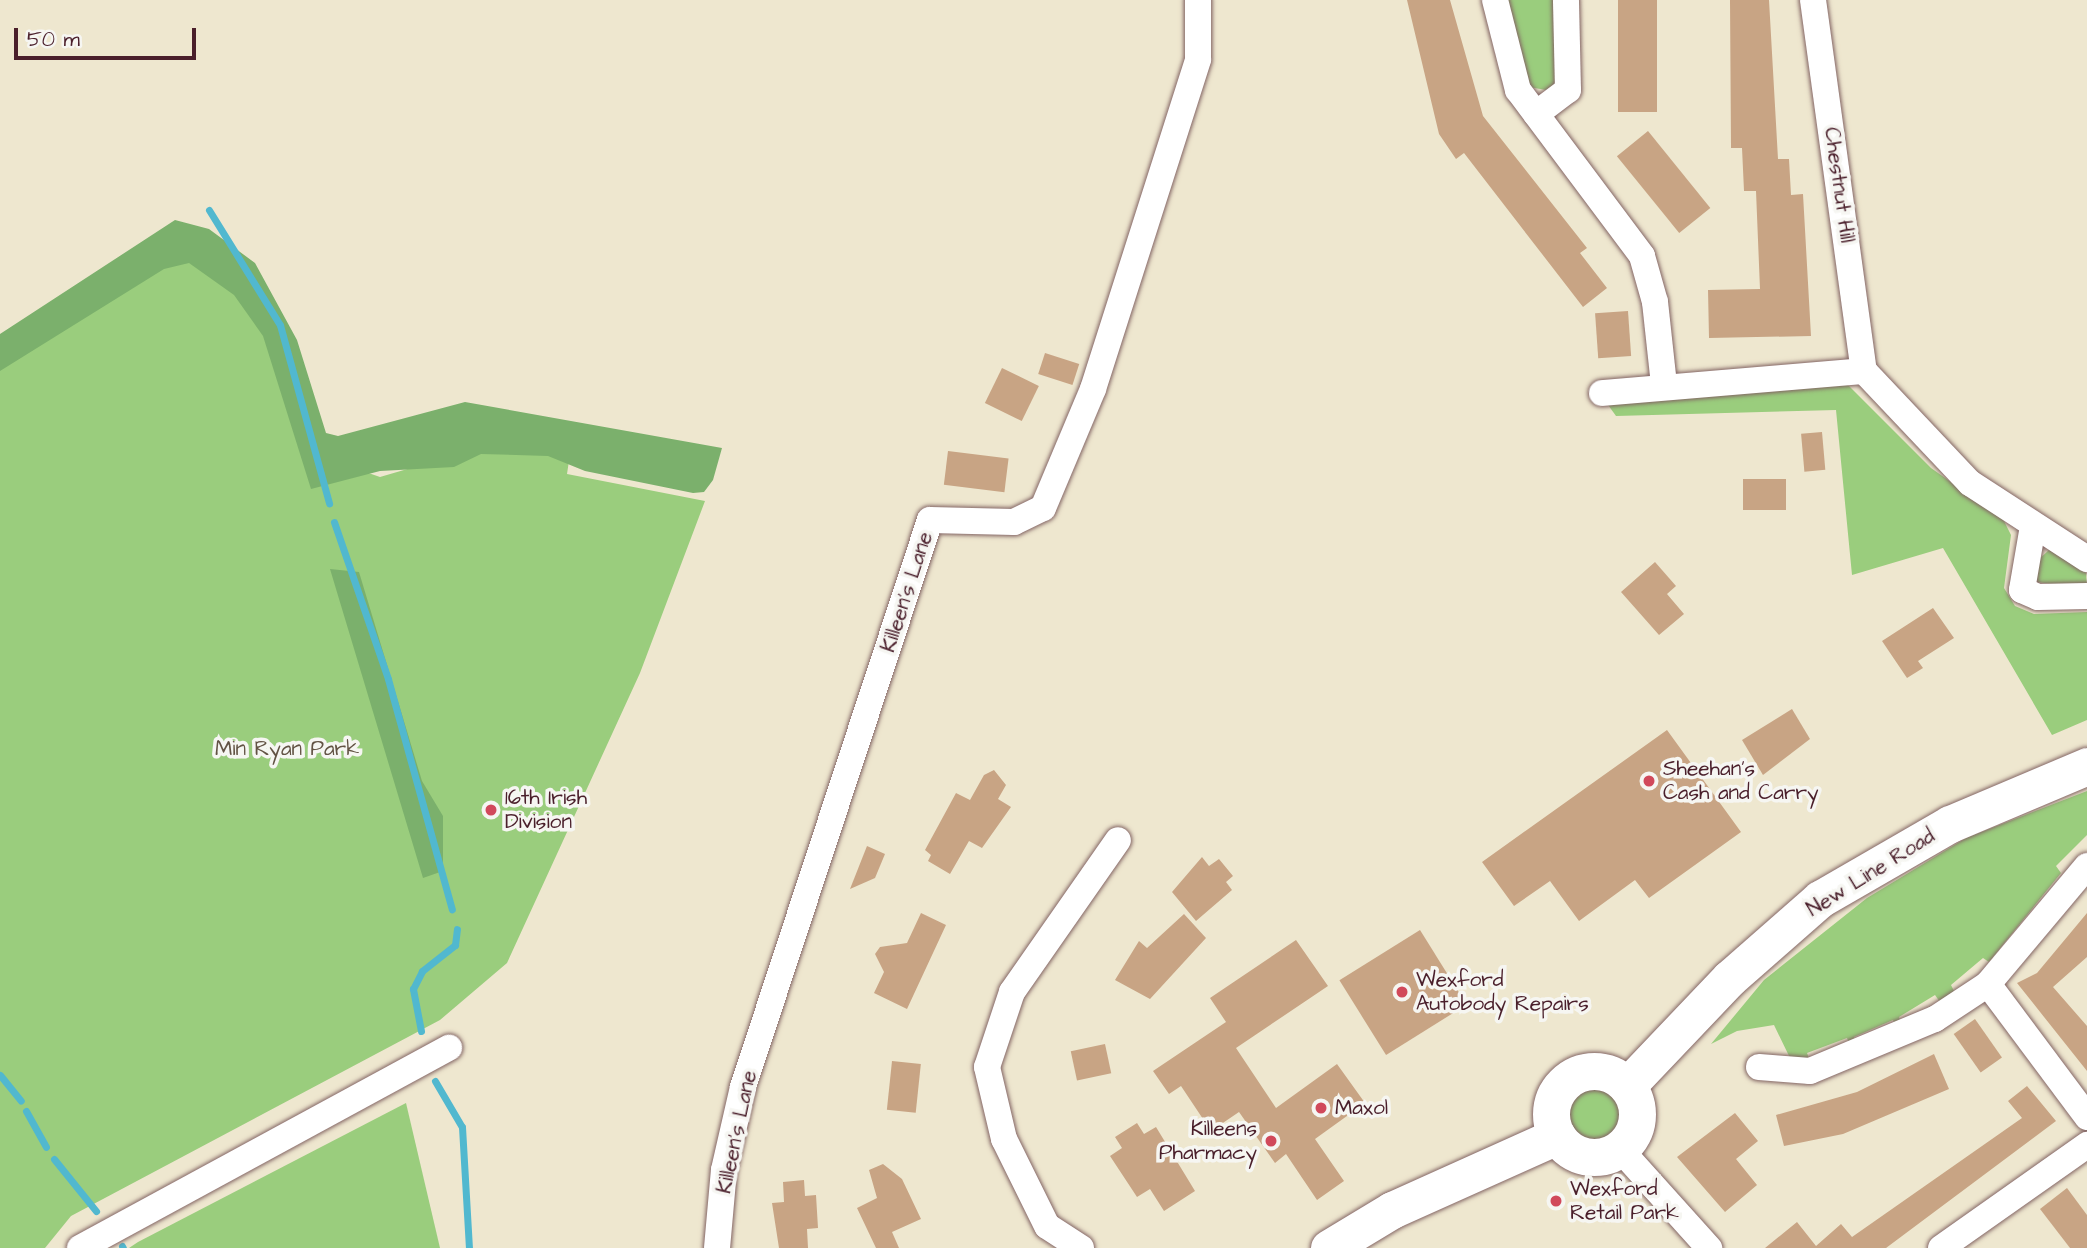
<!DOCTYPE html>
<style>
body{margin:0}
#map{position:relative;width:2087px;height:1248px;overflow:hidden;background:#eee7cf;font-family:"Architects Daughter",sans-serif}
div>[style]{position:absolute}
.green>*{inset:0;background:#9acd7d}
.round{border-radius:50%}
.forest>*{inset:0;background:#7bb06c}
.stream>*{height:7px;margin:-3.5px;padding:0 3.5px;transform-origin:3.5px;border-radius:3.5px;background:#51b8cf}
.building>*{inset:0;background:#c8a484;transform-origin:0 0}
.roads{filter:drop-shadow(0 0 2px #836564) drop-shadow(0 0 2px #836564)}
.street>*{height:26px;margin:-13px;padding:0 13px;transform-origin:13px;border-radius:13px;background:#fff}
.secondary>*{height:37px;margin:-18.5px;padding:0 18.5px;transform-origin:18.5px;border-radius:18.5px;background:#fff}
.secondary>.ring{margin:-18.5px;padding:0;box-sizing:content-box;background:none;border:37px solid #fff;border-radius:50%}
.dots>*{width:19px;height:19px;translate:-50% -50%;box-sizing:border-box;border:4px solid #f6f6f2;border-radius:50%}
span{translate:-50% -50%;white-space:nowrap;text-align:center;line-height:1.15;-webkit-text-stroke:7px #f6f6f2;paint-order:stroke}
.street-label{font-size:21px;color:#4a1f2b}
.park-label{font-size:21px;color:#625344}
.poi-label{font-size:21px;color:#4a1f2b}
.left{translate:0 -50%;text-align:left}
.right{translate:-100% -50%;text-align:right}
.scale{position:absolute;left:14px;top:28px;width:182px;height:32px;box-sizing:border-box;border:4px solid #4a1f2b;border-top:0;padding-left:9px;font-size:21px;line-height:24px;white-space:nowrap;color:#4a1f2b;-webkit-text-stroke:5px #f6f6f2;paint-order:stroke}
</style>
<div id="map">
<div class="green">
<i style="clip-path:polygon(1504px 0,1557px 0,1555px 85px,1546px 90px,1529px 87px)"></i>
<i style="clip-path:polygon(185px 230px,260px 304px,322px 457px,380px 477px,469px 451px,570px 454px,567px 474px,705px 501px,640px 673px,507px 963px,440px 1020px,71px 1216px,45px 1248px,0 1248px,0 350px)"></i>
<i style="clip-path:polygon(1847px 384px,1931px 468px,2003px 519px,2011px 535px,2004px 588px,2015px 606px,2034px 614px,2087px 612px,2087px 720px,2052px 735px,1943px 548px,1852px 575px,1836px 410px,1616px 416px,1606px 402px)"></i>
<i style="clip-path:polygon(2049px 550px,2086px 573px,2087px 589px,2037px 582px,2038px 560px)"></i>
<i style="clip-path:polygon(2087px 791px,2087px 835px,2056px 866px,2061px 873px,1989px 962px,1983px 958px,1951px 985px,1955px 993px,1940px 1002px,1935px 995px,1899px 1017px,1902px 1025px,1897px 1028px,1893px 1020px,1854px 1037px,1857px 1046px,1851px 1048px,1847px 1038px,1807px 1053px,1810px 1061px,1790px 1058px,1774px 1025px,1737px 1031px,1711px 1044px,1764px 980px,1867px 898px,1966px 838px)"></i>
<i class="round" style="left:1567px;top:1084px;width:58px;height:58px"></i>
<i style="clip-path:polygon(406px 1103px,440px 1248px,129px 1248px,138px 1242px)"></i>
</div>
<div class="forest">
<i style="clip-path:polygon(175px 220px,209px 229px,255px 263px,297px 340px,326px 433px,338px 436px,465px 402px,722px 448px,713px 480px,704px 492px,693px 493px,585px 471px,548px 456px,481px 454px,454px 467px,380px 471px,311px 489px,263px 336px,234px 295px,189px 263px,164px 269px,0 371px,0 334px)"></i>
<i style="clip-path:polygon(330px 569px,359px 572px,422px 781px,443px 816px,443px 871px,423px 878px)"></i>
</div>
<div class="stream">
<i style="left:209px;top:210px;width:135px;rotate:58.3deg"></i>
<i style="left:280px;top:325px;width:185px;rotate:74.6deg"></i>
<i style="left:334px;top:522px;width:166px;rotate:71deg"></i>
<i style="left:388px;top:679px;width:239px;rotate:74.5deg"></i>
<i style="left:421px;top:1031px;width:43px;rotate:-100.8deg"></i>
<i style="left:413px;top:989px;width:20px;rotate:-63deg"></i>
<i style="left:422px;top:971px;width:42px;rotate:-38.2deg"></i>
<i style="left:455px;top:945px;width:16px;rotate:-83deg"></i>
<i style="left:0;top:1075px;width:33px;rotate:51deg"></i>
<i style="left:435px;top:1081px;width:53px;rotate:59.6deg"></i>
<i style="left:462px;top:1127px;width:121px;rotate:86.7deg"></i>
<i style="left:26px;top:1111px;width:41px;rotate:60.9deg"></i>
<i style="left:54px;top:1159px;width:67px;rotate:51.1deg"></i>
<i style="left:122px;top:1246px;width:2px;rotate:63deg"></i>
</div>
<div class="building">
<i style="clip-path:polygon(1407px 0,1450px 0,1483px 116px,1587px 248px,1580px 253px,1607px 288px,1583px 307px,1464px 153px,1456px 159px,1439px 134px)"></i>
<i style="left:1618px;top:0;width:39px;height:112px"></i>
<i style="clip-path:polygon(1730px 0,1769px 0,1778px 159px,1789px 159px,1791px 195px,1803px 194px,1811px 336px,1709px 338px,1708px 290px,1760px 289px,1756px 191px,1744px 191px,1742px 148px,1731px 148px)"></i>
<i style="left:1648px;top:131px;width:99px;height:40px;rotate:51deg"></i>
<i style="left:1628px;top:311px;width:45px;height:33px;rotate:86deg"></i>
<i style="left:1045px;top:353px;width:36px;height:22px;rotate:18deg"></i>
<i style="left:1002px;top:368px;width:41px;height:39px;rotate:26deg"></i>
<i style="left:1822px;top:432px;width:38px;height:21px;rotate:85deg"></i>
<i style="left:948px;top:451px;width:61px;height:34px;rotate:7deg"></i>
<i style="left:1743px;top:479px;width:43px;height:31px"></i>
<i style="clip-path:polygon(1655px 562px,1676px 586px,1667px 594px,1684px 614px,1659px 635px,1621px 592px)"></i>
<i style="clip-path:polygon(1933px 608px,1954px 638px,1918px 661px,1923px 668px,1907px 678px,1882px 641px)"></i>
<i style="clip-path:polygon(1792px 709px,1810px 739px,1763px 775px,1742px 740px)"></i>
<i style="clip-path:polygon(1667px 730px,1741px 832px,1649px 898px,1635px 880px,1579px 921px,1550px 881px,1514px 906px,1482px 862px)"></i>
<i style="clip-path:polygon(994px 770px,1006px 785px,998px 799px,1011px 807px,982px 848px,969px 841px,950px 874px,928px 861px,931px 855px,925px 850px,956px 793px,970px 800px,984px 775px)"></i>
<i style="clip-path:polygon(867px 846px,885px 854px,875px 878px,850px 889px)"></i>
<i style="clip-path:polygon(1202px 857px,1209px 866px,1219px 859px,1233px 876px,1226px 882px,1232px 890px,1196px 921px,1172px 892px)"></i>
<i style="clip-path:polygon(921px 913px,946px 925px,907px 1009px,874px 993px,884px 972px,875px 954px,880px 947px,907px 943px)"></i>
<i style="clip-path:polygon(2087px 913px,2087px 957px,2053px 987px,2087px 1026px,2087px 1071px,2017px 983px,2037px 973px)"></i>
<i style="clip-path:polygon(1184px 914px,1206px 938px,1150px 999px,1115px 980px,1139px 941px,1147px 948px)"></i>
<i style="left:1420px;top:930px;width:88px;height:95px;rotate:58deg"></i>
<i style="clip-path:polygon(1296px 940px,1328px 986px,1236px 1048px,1276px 1108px,1337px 1064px,1365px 1103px,1315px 1139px,1344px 1181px,1317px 1200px,1286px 1154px,1275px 1163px,1239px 1112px,1211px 1131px,1181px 1086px,1169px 1094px,1153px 1071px,1226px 1022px,1210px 998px)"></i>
<i style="left:1975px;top:1019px;width:47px;height:26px;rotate:55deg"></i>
<i style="left:1105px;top:1044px;width:30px;height:35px;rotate:78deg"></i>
<i style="clip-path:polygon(1934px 1054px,1949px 1089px,1843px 1134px,1784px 1146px,1776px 1115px,1857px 1092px)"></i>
<i style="left:892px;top:1061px;width:29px;height:49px;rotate:6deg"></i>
<i style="clip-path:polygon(2027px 1086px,2056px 1121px,1886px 1248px,1765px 1248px,1797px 1222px,1816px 1246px,1841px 1224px,1852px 1237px,2022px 1118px,2008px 1101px)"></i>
<i style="clip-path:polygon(1735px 1113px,1758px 1141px,1736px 1159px,1757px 1185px,1725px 1212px,1677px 1157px)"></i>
<i style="clip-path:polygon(1137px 1123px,1144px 1134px,1156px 1127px,1195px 1191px,1164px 1211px,1150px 1189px,1137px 1197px,1110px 1156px,1122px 1148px,1115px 1137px)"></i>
<i style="clip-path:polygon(883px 1164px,902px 1179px,921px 1219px,892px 1232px,899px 1248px,876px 1248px,857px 1208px,877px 1198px,869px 1170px)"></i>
<i style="clip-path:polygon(804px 1180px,805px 1196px,816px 1195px,818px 1228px,807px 1229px,808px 1248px,779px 1248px,772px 1203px,784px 1202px,783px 1182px)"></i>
<i style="clip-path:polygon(2067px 1188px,2087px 1215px,2087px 1248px,2070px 1248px,2040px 1209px)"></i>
</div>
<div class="roads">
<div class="street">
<i style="left:1495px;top:0;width:93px;rotate:75.7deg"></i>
<i style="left:1518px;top:90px;width:207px;rotate:53.2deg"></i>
<i style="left:1642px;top:256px;width:48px;rotate:74.2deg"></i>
<i style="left:1655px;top:302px;width:83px;rotate:83.8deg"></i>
<i style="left:1813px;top:0;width:374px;rotate:82.2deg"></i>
<i style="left:1864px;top:371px;width:154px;rotate:46.6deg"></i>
<i style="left:1970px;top:483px;width:140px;rotate:33deg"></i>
<i style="left:1536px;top:114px;width:40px;rotate:-37deg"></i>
<i style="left:1568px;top:90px;width:90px;rotate:-91.3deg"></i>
<i style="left:1602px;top:393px;width:263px;rotate:-4.8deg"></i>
<i style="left:2033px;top:526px;width:65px;rotate:99.8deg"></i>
<i style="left:2022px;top:590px;width:17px;rotate:24deg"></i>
<i style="left:2038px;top:597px;width:49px;rotate:-1.2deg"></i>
<i style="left:1988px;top:984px;width:166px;rotate:53.3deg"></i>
<i style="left:1759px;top:1067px;width:51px;rotate:4.5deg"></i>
<i style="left:1810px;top:1071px;width:135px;rotate:-22.6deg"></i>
<i style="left:1935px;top:1019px;width:64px;rotate:-33.4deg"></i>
<i style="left:1988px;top:984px;width:154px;rotate:-50deg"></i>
<i style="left:1619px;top:1148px;width:135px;rotate:48deg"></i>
<i style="left:80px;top:1248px;width:420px;rotate:-28.5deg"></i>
<i style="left:717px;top:1248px;width:78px;rotate:-84.9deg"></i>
<i style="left:724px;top:1170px;width:85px;rotate:-77.1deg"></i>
<i style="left:743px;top:1087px;width:597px;rotate:-71.75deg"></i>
<i style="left:930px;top:520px;width:84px;rotate:1.4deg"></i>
<i style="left:1014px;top:522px;width:32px;rotate:-26deg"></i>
<i style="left:1043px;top:508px;width:129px;rotate:-67.2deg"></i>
<i style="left:1093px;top:389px;width:346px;rotate:-72.3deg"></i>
<i style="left:1198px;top:59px;width:59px;rotate:-90deg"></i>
<i style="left:1081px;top:1248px;width:40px;rotate:-147.1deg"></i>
<i style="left:1047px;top:1226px;width:97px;rotate:-116.3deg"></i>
<i style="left:1004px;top:1139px;width:74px;rotate:-103.3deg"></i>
<i style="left:987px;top:1067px;width:79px;rotate:-71.6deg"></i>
<i style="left:1012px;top:992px;width:185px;rotate:-55.1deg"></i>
<i style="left:1941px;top:1248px;width:179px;rotate:-35.2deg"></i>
</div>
<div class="secondary">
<i class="ring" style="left:1551px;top:1071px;width:49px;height:49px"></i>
<i style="left:1627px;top:1086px;width:149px;rotate:-46.4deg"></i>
<i style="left:1730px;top:978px;width:120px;rotate:-41.3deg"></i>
<i style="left:1820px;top:899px;width:150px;rotate:-30deg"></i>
<i style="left:1950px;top:824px;width:149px;rotate:-22.9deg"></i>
<i style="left:1329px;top:1248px;width:74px;rotate:-31.1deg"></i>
<i style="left:1392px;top:1210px;width:181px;rotate:-24.2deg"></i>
</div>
</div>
<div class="dots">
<i style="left:1649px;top:781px;background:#d1495b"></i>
<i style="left:491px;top:810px;background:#d1495b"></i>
<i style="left:1402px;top:992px;background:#d1495b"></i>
<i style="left:1321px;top:1108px;background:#d1495b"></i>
<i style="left:1271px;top:1141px;background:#d1495b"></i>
<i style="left:1556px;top:1201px;background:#d1495b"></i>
</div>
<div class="street-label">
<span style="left:1839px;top:185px;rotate:82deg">Chestnut Hill</span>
<span style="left:907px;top:592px;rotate:-72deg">Killeen's Lane</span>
<span style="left:1871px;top:873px;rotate:-32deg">New Line Road</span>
<span style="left:737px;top:1132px;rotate:-78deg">Killeen's Lane</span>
</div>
<div class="park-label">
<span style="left:287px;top:749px">Min Ryan Park</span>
</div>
<div class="poi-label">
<span class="left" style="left:1663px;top:781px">Sheehan's<br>Cash and Carry</span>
<span class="left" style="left:505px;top:810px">16th Irish<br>Division</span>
<span class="left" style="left:1416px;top:992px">Wexford<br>Autobody Repairs</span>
<span class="left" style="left:1335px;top:1108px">Maxol</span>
<span class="right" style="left:1257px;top:1141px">Killeens<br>Pharmacy</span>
<span class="left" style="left:1570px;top:1201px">Wexford<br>Retail Park</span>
</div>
<div class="scale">50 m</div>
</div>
